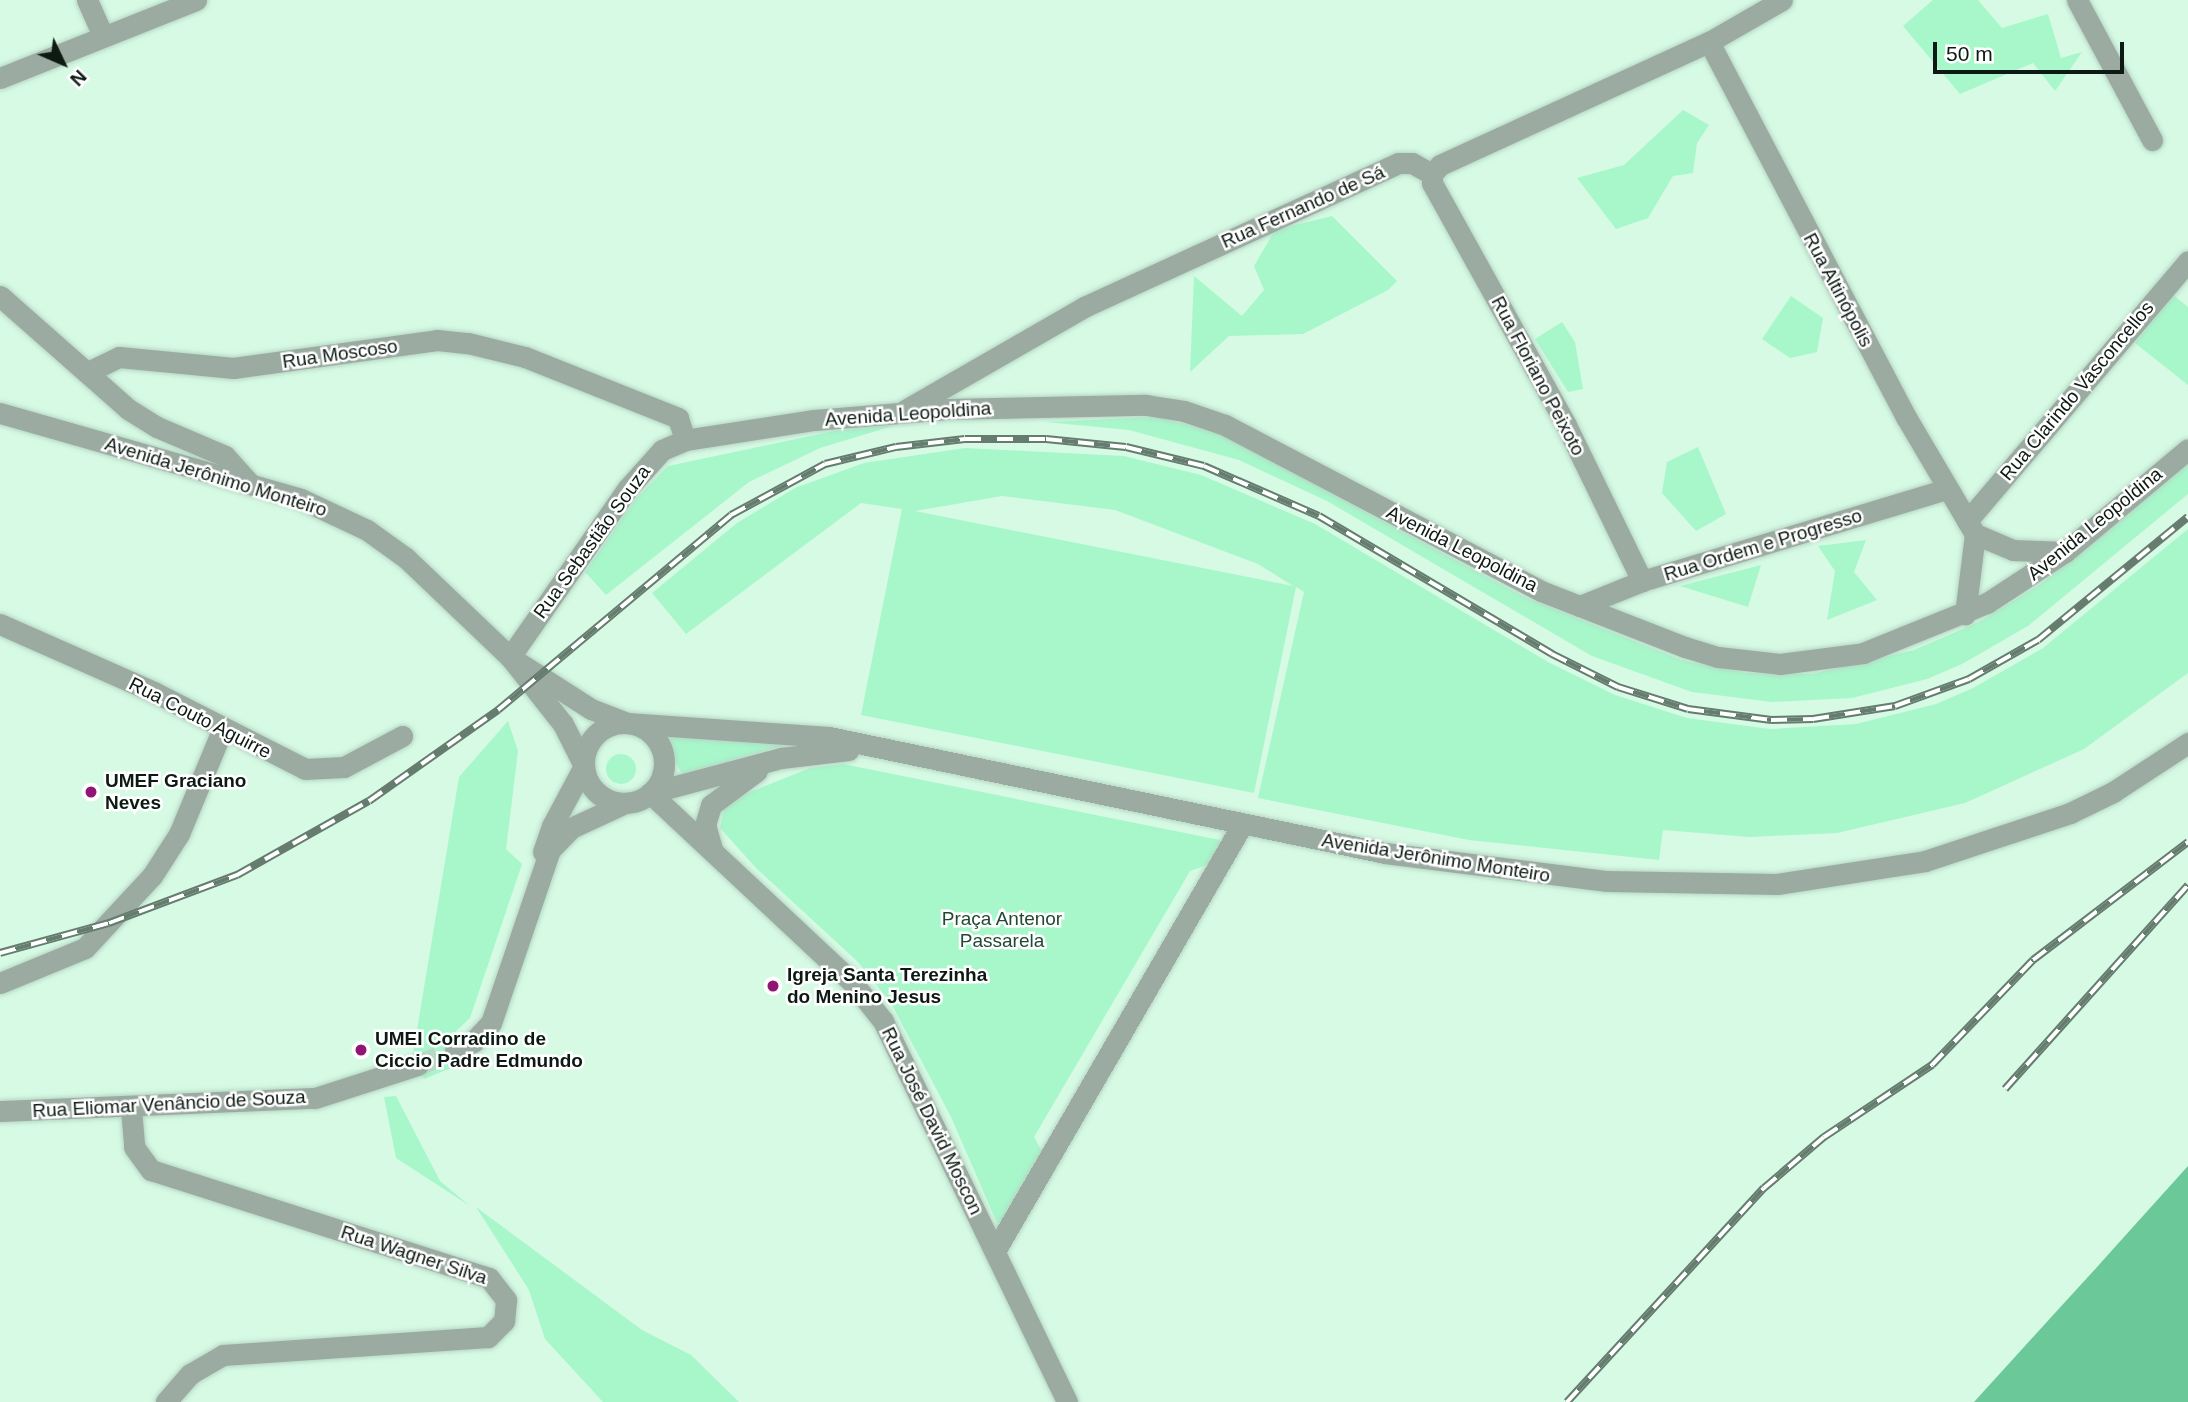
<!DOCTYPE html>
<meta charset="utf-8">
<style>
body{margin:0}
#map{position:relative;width:2188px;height:1402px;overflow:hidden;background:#d6fae4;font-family:Helvetica,sans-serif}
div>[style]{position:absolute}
.green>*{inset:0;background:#a7f7cb}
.round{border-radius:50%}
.water>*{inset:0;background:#6bc898}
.pier>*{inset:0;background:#d6fae4}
.minor-tunnel>*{height:21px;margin-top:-10.5px;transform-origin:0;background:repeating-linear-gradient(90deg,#b8d8c5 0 21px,transparent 0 31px)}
.roads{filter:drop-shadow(0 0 2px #b6d6c3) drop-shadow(0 0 2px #b6d6c3)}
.minor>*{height:21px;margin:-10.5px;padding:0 10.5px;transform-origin:10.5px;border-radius:10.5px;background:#9caba2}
.minor>.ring{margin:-10.5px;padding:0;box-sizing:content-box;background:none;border:21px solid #9caba2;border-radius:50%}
.rail>*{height:8px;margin-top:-4px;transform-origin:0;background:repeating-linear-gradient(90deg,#fff 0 16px,#657c6f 0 32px);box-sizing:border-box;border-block:2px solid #657c6f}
.dots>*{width:19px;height:19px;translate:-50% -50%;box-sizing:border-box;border:4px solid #fff;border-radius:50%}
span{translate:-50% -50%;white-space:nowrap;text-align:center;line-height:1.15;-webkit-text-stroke:5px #fff;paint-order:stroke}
.street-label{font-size:19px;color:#0d1a13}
.poi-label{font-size:19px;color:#0d1a13;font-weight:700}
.left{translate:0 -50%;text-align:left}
.park-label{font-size:19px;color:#214934}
.north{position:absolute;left:28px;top:28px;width:70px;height:70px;-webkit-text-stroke:5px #fff;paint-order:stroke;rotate:134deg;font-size:19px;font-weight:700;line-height:28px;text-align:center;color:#0d1a13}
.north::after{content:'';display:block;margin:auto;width:24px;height:32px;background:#0d1a13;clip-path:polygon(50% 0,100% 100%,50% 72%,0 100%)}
.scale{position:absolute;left:1933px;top:42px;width:191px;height:32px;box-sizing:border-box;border:4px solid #0d1a13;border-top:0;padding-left:9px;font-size:21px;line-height:24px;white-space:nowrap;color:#0d1a13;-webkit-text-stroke:5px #fff;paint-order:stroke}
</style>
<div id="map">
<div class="green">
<i style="clip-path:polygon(1933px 0,1978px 0,2002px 28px,2048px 14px,2061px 58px,2082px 52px,2055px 91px,2033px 63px,1960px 94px,1903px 26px)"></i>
<i style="clip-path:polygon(1683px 110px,1709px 125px,1697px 143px,1693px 173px,1673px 176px,1648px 218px,1616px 229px,1577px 178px,1624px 165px)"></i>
<i style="clip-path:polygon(1332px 216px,1397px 281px,1388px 290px,1303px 334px,1229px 336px,1190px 372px,1194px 276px,1242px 316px,1264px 290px,1254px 266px,1275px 230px)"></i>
<i style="clip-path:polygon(2173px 295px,2188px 307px,2188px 385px,2135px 343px)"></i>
<i style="clip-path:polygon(1791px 296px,1823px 318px,1817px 352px,1790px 358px,1762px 339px)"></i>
<i style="clip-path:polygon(1562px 322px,1575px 342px,1583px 389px,1568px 392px,1535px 339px)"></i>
<i style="clip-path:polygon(1155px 417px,1215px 431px,1522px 596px,1681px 660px,1746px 673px,1812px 674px,1914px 650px,1979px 622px,2041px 584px,2188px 462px,2188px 494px,2028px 626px,1962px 664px,1927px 679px,1852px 698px,1772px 702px,1692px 692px,1592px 656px,1327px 501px,1239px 460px,1129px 430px,1046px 422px)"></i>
<i style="clip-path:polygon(909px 421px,820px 448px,749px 482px,606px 595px,585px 572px,635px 500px,668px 466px,829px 432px)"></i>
<i style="clip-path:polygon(1698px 447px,1726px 514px,1696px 531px,1662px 493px,1667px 462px)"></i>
<i style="clip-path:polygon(evenodd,965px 448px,1124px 456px,1201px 475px,1315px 524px,1548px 662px,1615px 695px,1687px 718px,1770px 729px,1856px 724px,1936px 704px,1973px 688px,2043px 648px,2188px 529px,2188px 673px,2084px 749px,1965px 803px,1837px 833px,1749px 837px,1663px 830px,1659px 860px,1469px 840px,1258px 798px,1304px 592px,1296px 587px,1254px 793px,861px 715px,902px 509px,861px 503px,686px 634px,652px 593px,737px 523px,795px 488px,864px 463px,965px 448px,1002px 496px,1115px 510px,1258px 564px,1293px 586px,915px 511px,1002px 496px)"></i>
<i style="clip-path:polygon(1866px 540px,1854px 572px,1877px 600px,1827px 620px,1835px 571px,1818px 546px)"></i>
<i style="clip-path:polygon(1761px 565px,1748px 607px,1680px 586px)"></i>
<i style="clip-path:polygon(508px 721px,518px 751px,506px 849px,522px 864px,470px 1018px,450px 1037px,461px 1064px,424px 1079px,413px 1054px,459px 777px)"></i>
<i style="clip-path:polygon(658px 732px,777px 742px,782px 746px,682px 774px)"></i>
<i class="round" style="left:606px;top:754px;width:30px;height:30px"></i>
<i style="clip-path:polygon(843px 764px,1220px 840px,1218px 861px,1190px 871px,1034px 1137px,1044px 1155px,1005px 1221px,997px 1223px,951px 1117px,891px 1003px,858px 962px,757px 869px,720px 828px,725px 805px,740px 796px,810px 768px)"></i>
<i style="clip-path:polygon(396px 1096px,440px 1181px,470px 1206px,396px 1158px,384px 1097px)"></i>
<i style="clip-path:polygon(476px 1207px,642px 1330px,691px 1355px,739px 1402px,603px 1402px,545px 1339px,529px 1290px)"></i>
</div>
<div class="water">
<i style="clip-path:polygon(2188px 1166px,2188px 1402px,1974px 1402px,2096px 1268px)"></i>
</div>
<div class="pier">
<i style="clip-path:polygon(2188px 1162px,2096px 1268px,1971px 1402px,2185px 1163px)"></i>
</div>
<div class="minor-tunnel">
<i style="left:418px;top:1065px;width:40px;rotate:-22deg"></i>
</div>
<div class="roads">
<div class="minor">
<i style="left:87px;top:0;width:37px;rotate:66deg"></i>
<i style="left:2077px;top:0;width:159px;rotate:61.8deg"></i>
<i style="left:1709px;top:42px;width:424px;rotate:62.3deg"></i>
<i style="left:1906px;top:417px;width:136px;rotate:59.5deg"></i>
<i style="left:1975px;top:534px;width:81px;rotate:97.1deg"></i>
<i style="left:0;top:78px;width:211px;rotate:-21.7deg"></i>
<i style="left:1432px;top:174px;width:9px;rotate:90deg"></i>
<i style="left:1432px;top:183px;width:277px;rotate:61deg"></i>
<i style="left:1566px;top:425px;width:174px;rotate:64deg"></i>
<i style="left:1432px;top:174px;width:12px;rotate:-48deg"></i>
<i style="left:1440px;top:165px;width:296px;rotate:-24.6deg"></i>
<i style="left:1709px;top:42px;width:84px;rotate:-29.9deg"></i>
<i style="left:0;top:296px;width:171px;rotate:41.4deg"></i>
<i style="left:128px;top:409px;width:34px;rotate:32deg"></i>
<i style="left:157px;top:427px;width:74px;rotate:23.1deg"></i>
<i style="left:225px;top:456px;width:38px;rotate:48deg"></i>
<i style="left:88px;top:372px;width:34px;rotate:-26deg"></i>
<i style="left:119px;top:357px;width:115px;rotate:5.5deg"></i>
<i style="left:233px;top:368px;width:206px;rotate:-7.8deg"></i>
<i style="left:437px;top:340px;width:31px;rotate:6deg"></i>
<i style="left:468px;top:343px;width:59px;rotate:13.8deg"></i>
<i style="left:525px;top:357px;width:165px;rotate:21.7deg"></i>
<i style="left:678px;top:418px;width:23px;rotate:72deg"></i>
<i style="left:905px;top:410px;width:207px;rotate:-29.9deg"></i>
<i style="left:1084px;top:307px;width:345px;rotate:-24.6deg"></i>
<i style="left:1398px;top:163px;width:14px"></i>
<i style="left:1412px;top:163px;width:23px;rotate:29deg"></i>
<i style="left:0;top:413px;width:313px;rotate:15.9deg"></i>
<i style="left:301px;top:499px;width:73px;rotate:25.2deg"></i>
<i style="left:367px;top:530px;width:48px;rotate:35.7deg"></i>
<i style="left:406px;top:558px;width:144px;rotate:43.6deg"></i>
<i style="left:510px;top:657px;width:85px;rotate:51.7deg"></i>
<i style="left:563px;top:724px;width:47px;rotate:63.4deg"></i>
<i style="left:1967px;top:521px;width:341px;rotate:-49.6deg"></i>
<i style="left:1975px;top:534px;width:41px;rotate:22.8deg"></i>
<i style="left:2013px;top:550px;width:52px;rotate:2.2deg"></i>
<i style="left:1580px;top:606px;width:67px;rotate:-22deg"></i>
<i style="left:1642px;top:581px;width:319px;rotate:-16.8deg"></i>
<i style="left:0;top:624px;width:168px;rotate:23.8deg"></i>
<i style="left:154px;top:692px;width:169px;rotate:27deg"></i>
<i style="left:305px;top:769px;width:39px;rotate:-3deg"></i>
<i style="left:344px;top:767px;width:66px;rotate:-28.1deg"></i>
<i style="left:510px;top:657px;width:206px;rotate:-55.1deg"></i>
<i style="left:628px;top:488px;width:51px;rotate:-48.2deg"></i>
<i style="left:662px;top:450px;width:25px;rotate:-23deg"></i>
<i style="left:685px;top:440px;width:131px;rotate:-8.8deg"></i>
<i style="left:814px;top:420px;width:134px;rotate:-4.7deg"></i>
<i style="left:948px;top:409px;width:198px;rotate:-1.2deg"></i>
<i style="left:1146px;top:405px;width:38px;rotate:9deg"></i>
<i style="left:1184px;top:411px;width:43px;rotate:18.9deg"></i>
<i style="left:1225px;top:425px;width:357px;rotate:27.7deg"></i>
<i style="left:1541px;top:591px;width:155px;rotate:21.3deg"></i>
<i style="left:1685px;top:647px;width:34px;rotate:17deg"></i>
<i style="left:1718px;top:657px;width:62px;rotate:6.4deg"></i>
<i style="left:1780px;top:664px;width:84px;rotate:-7.5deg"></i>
<i style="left:1863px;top:653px;width:134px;rotate:-22deg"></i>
<i style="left:1987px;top:603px;width:93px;rotate:-33.2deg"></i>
<i style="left:2065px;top:552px;width:160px;rotate:-39.9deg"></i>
<i style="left:510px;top:657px;width:96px;rotate:32.7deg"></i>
<i style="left:591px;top:709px;width:39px;rotate:21deg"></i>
<i style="left:627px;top:723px;width:202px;rotate:4deg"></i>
<i style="left:829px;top:737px;width:568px;rotate:11.78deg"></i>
<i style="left:1385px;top:853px;width:224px;rotate:7.2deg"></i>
<i style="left:1607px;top:881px;width:170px;rotate:1deg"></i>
<i style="left:1777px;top:884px;width:150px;rotate:-8.8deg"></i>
<i style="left:1925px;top:861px;width:153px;rotate:-18.3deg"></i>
<i style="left:2070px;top:813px;width:48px;rotate:-26deg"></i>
<i style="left:2113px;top:792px;width:90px;rotate:-33.2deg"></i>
<i class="ring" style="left:584px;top:723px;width:59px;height:59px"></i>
<i style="left:650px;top:793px;width:277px;rotate:43.1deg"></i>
<i style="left:852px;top:982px;width:50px;rotate:51.5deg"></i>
<i style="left:883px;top:1021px;width:423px;rotate:64.2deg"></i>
<i style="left:650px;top:793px;width:136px;rotate:-15deg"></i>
<i style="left:781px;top:758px;width:68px;rotate:-6.7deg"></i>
<i style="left:712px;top:849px;width:25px;rotate:-106deg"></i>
<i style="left:705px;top:825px;width:21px;rotate:-73deg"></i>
<i style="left:711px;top:805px;width:57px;rotate:-36.5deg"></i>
<i style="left:543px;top:852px;width:28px;rotate:-71deg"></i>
<i style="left:552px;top:826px;width:68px;rotate:-61.9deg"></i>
<i style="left:0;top:983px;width:92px;rotate:-22.4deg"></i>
<i style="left:85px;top:948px;width:98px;rotate:-47.1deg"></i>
<i style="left:152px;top:876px;width:50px;rotate:-57.3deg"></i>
<i style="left:179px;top:834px;width:113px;rotate:-67.5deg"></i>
<i style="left:455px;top:1050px;width:20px;rotate:-24deg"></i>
<i style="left:473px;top:1042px;width:26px;rotate:-47deg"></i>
<i style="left:491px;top:1023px;width:183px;rotate:-71.2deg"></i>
<i style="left:550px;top:850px;width:30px;rotate:-46deg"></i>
<i style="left:571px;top:828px;width:60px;rotate:-24.8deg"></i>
<i style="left:131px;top:1109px;width:38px;rotate:85deg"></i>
<i style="left:134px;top:1147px;width:29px;rotate:54deg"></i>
<i style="left:151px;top:1170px;width:355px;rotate:17.7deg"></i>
<i style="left:489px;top:1278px;width:28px;rotate:52deg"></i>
<i style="left:506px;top:1300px;width:21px;rotate:95deg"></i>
<i style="left:504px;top:1321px;width:23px;rotate:135deg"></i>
<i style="left:488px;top:1337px;width:266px;rotate:176.1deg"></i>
<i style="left:223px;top:1355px;width:38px;rotate:150deg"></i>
<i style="left:190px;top:1374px;width:37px;rotate:131deg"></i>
<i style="left:0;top:1111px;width:315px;rotate:-2.4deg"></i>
<i style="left:315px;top:1098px;width:108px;rotate:-17.8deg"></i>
<i style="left:995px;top:1251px;width:494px;rotate:-59.9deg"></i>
</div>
</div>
<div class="rail">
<i style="left:0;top:953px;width:113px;rotate:-15.4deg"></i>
<i style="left:109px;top:923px;width:137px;rotate:-20.6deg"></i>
<i style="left:237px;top:875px;width:151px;rotate:-29.3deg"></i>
<i style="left:369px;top:801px;width:158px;rotate:-35.2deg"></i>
<i style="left:498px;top:710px;width:304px;rotate:-39.9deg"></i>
<i style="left:731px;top:515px;width:107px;rotate:-28.5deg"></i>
<i style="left:825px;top:464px;width:73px;rotate:-13.5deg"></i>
<i style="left:896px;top:447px;width:69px;rotate:-6.6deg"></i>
<i style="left:965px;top:439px;width:81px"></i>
<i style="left:1046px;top:439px;width:80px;rotate:5.7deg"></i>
<i style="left:1126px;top:447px;width:80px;rotate:13.7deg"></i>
<i style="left:1204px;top:466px;width:125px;rotate:23.5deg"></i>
<i style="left:1319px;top:516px;width:271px;rotate:30.6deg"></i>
<i style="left:1552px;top:654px;width:74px;rotate:26.6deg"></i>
<i style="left:1618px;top:687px;width:73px;rotate:17.4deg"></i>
<i style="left:1688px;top:709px;width:84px;rotate:7.5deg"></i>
<i style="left:1771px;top:720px;width:42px;rotate:-1.4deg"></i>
<i style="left:1813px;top:719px;width:83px;rotate:-9deg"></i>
<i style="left:1895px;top:706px;width:79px;rotate:-20deg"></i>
<i style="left:1969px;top:679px;width:79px;rotate:-29.5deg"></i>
<i style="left:2038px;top:640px;width:194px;rotate:-39.4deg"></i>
<i style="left:2005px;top:1089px;width:274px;rotate:-48.1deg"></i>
<i style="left:1567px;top:1402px;width:291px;rotate:-47.4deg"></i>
<i style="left:1764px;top:1188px;width:79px;rotate:-40.4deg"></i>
<i style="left:1824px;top:1137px;width:130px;rotate:-33.7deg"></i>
<i style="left:1932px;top:1065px;width:146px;rotate:-46.1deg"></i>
<i style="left:2033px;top:960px;width:195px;rotate:-37.3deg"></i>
</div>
<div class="dots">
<i style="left:91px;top:792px;background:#911673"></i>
<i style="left:773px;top:986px;background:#911673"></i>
<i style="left:361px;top:1050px;background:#911673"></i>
</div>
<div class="street-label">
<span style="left:1303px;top:207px;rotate:-24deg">Rua Fernando de Sá</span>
<span style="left:1838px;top:290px;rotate:62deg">Rua Altinópolis</span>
<span style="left:340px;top:354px;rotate:-8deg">Rua Moscoso</span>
<span style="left:1538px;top:376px;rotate:62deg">Rua Floriano Peixoto</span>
<span style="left:2077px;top:391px;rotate:-50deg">Rua Clarindo Vasconcellos</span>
<span style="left:908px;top:414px;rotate:-4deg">Avenida Leopoldina</span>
<span style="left:216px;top:477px;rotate:17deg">Avenida Jerônimo Monteiro</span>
<span style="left:2095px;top:524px;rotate:-39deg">Avenida Leopoldina</span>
<span style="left:592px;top:542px;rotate:-54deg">Rua Sebastião Souza</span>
<span style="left:1763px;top:545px;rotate:-17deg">Rua Ordem e Progresso</span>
<span style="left:1462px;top:549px;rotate:27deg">Avenida Leopoldina</span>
<span style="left:200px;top:718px;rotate:27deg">Rua Couto Aguirre</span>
<span style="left:1436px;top:858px;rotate:9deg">Avenida Jerônimo Monteiro</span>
<span style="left:169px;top:1104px;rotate:-3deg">Rua Eliomar Venâncio de Souza</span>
<span style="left:932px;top:1121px;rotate:64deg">Rua José David Moscon</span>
<span style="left:414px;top:1255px;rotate:18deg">Rua Wagner Silva</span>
</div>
<div class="poi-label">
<span class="left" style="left:105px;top:792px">UMEF Graciano<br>Neves</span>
<span class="left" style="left:787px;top:986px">Igreja Santa Terezinha<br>do Menino Jesus</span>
<span class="left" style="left:375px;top:1050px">UMEI Corradino de<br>Ciccio Padre Edmundo</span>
</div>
<div class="park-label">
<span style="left:1002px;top:930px">Praça Antenor<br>Passarela</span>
</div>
<div class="north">N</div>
<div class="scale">50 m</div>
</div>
